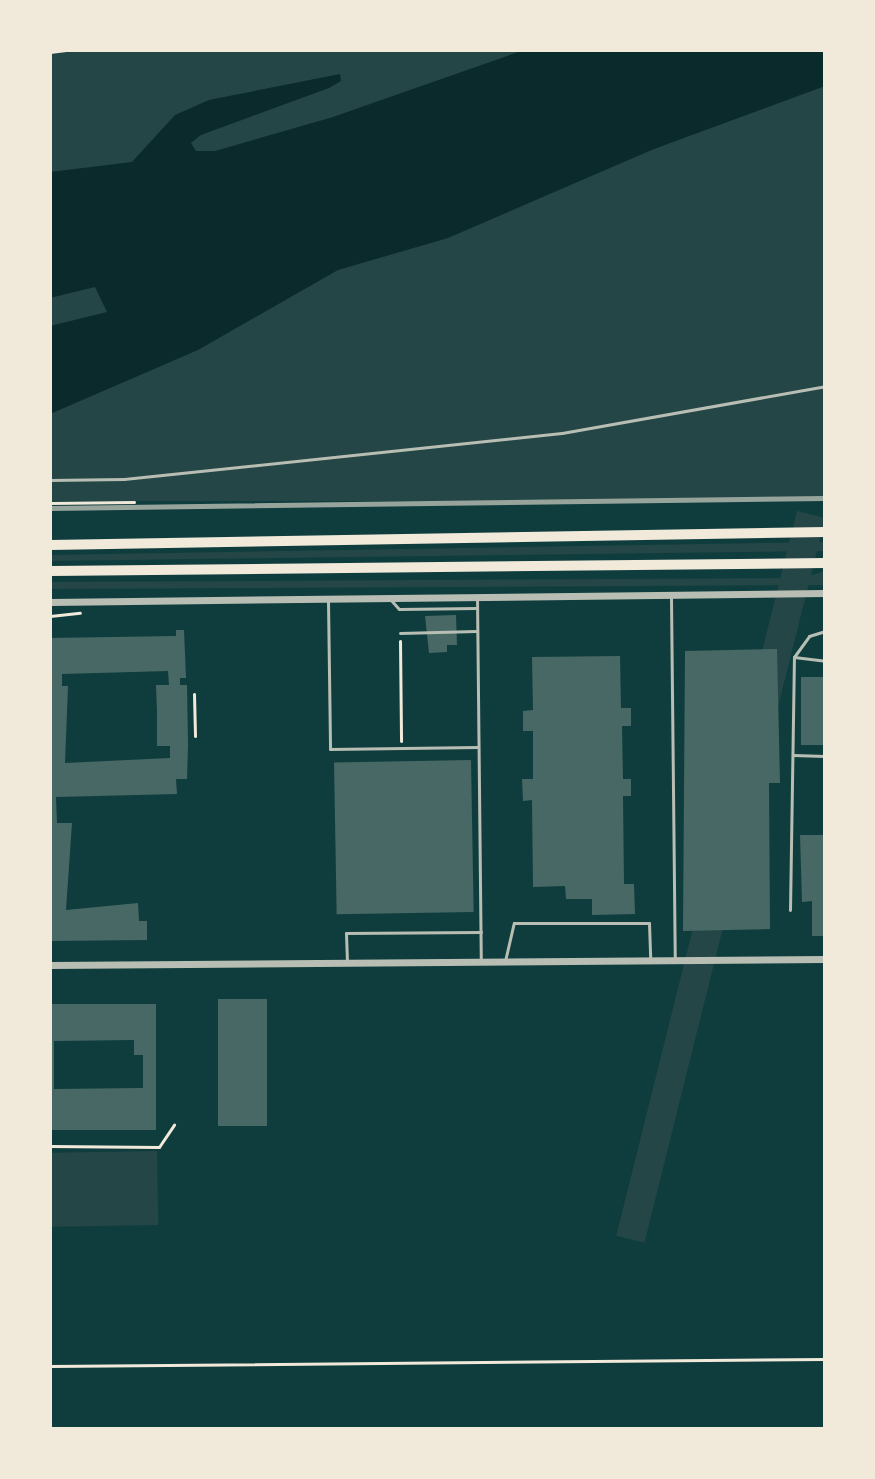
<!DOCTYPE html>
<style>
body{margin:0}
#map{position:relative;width:875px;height:1479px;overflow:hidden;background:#0f3d3e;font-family:Karla,sans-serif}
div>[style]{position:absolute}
.green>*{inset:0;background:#244646;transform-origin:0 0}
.water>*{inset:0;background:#0a2a2b}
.building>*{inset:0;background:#486865;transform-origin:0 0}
.path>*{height:3px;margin:-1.5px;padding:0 1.5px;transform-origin:1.5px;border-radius:1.5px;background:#f1e9da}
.service>*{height:3px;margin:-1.5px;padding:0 1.5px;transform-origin:1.5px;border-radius:1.5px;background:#b8beb3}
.minor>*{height:7px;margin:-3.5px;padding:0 3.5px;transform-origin:3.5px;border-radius:3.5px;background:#b8beb3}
.secondary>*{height:10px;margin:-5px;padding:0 5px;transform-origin:5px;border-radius:5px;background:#f1e9da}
.rail>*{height:5px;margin:-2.5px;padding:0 2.5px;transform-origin:2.5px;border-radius:2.5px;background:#97a49c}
span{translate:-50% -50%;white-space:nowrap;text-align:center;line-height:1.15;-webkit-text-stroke:8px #f1e9da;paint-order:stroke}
.frame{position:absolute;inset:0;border:52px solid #f1e9da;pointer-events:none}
</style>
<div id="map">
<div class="green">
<i style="left:50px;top:50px;width:775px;height:451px"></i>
<i style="left:797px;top:511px;width:29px;height:747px;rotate:14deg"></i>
<i style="clip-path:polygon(825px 542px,825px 551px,50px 561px,50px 555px)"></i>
<i style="clip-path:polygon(825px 571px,825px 585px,50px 589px,50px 582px,801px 578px)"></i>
<i style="left:157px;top:1151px;width:74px;height:107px;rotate:89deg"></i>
</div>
<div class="water">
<i style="clip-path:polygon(524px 50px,825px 50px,825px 86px,654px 149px,448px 238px,338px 270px,198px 350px,50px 414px,50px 326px,107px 312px,95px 287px,50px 298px,50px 172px,132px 162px,175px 115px,209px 100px,340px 74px,341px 81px,329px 88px,201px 135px,191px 143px,196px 151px,215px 151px,333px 117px)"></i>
</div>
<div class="building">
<i style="clip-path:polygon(456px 615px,457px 645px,447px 645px,447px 652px,429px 653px,425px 616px)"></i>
<i style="clip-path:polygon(evenodd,176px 630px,184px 630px,186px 678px,180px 678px,180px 685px,187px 685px,188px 745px,187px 779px,176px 779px,177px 794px,56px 797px,57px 823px,72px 823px,66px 910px,138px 903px,139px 921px,147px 921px,147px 940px,50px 941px,50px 638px,176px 636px,176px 630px,168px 671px,169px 685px,156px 685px,157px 712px,157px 746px,170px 746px,170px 758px,65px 763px,68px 686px,62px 686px,62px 674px,168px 671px)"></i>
<i style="clip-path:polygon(777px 649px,780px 783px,769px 783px,770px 929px,683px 931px,685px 651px)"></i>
<i style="clip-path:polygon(620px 656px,621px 708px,631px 708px,631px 726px,622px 726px,623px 779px,631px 779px,631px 796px,623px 796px,624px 884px,634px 884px,635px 914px,592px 915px,592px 899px,566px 899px,565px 886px,533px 887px,532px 800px,523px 801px,522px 779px,533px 779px,533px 731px,523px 731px,523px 711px,533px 710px,532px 657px)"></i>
<i style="left:801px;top:677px;width:24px;height:68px"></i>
<i style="left:471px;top:760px;width:152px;height:137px;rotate:89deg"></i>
<i style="clip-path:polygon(800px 835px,825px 835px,825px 936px,812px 936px,812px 901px,802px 902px)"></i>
<i style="left:267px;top:999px;width:127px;height:49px;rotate:90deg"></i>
<i style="clip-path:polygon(evenodd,50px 1004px,156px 1004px,156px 1130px,50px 1130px,50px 1004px,134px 1040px,134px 1055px,143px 1055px,143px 1088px,54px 1089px,54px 1041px,134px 1040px)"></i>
</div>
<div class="path">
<i style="left:50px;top:52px;width:16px;rotate:-7deg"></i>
<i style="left:50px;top:503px;width:84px;rotate:-0.7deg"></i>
<i style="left:50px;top:616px;width:30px;rotate:-6deg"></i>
<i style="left:400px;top:641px;width:100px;rotate:89.4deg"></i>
<i style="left:194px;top:694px;width:42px;rotate:88.6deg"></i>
<i style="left:50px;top:1146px;width:109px;rotate:0.5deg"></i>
<i style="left:159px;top:1147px;width:27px;rotate:-56deg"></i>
<i style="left:50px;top:1366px;width:775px;rotate:-0.52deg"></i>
</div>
<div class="service">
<i style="left:50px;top:480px;width:74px;rotate:-0.8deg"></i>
<i style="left:124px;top:479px;width:440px;rotate:-6deg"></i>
<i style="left:562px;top:433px;width:267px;rotate:-10.1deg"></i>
<i style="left:477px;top:597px;width:364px;rotate:89.4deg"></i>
<i style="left:671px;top:598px;width:360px;rotate:89.4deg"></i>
<i style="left:390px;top:599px;width:13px;rotate:48deg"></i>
<i style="left:399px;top:609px;width:78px;rotate:-0.7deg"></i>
<i style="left:328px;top:601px;width:148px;rotate:89.2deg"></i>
<i style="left:330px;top:749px;width:148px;rotate:-0.8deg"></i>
<i style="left:400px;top:633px;width:76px;rotate:-1.5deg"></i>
<i style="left:794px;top:657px;width:31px;rotate:7deg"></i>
<i style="left:793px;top:755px;width:32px;rotate:2deg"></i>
<i style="left:790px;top:910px;width:253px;rotate:-89.1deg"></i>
<i style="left:794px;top:657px;width:26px;rotate:-54deg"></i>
<i style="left:809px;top:636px;width:17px;rotate:-17deg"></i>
<i style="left:505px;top:961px;width:39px;rotate:-77deg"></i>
<i style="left:514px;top:923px;width:135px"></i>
<i style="left:649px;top:923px;width:34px;rotate:88deg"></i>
<i style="left:347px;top:962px;width:29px;rotate:-92deg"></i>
<i style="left:346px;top:933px;width:135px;rotate:-0.4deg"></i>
</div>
<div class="minor">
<i style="left:50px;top:602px;width:775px;rotate:-0.67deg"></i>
<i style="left:50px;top:965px;width:775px;rotate:-0.44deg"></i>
</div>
<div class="secondary">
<i style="left:50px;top:545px;width:775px;rotate:-0.96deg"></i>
<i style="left:50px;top:571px;width:775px;rotate:-0.59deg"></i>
</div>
<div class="rail">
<i style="left:50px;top:508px;width:775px;rotate:-0.74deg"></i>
</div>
<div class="frame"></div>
</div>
